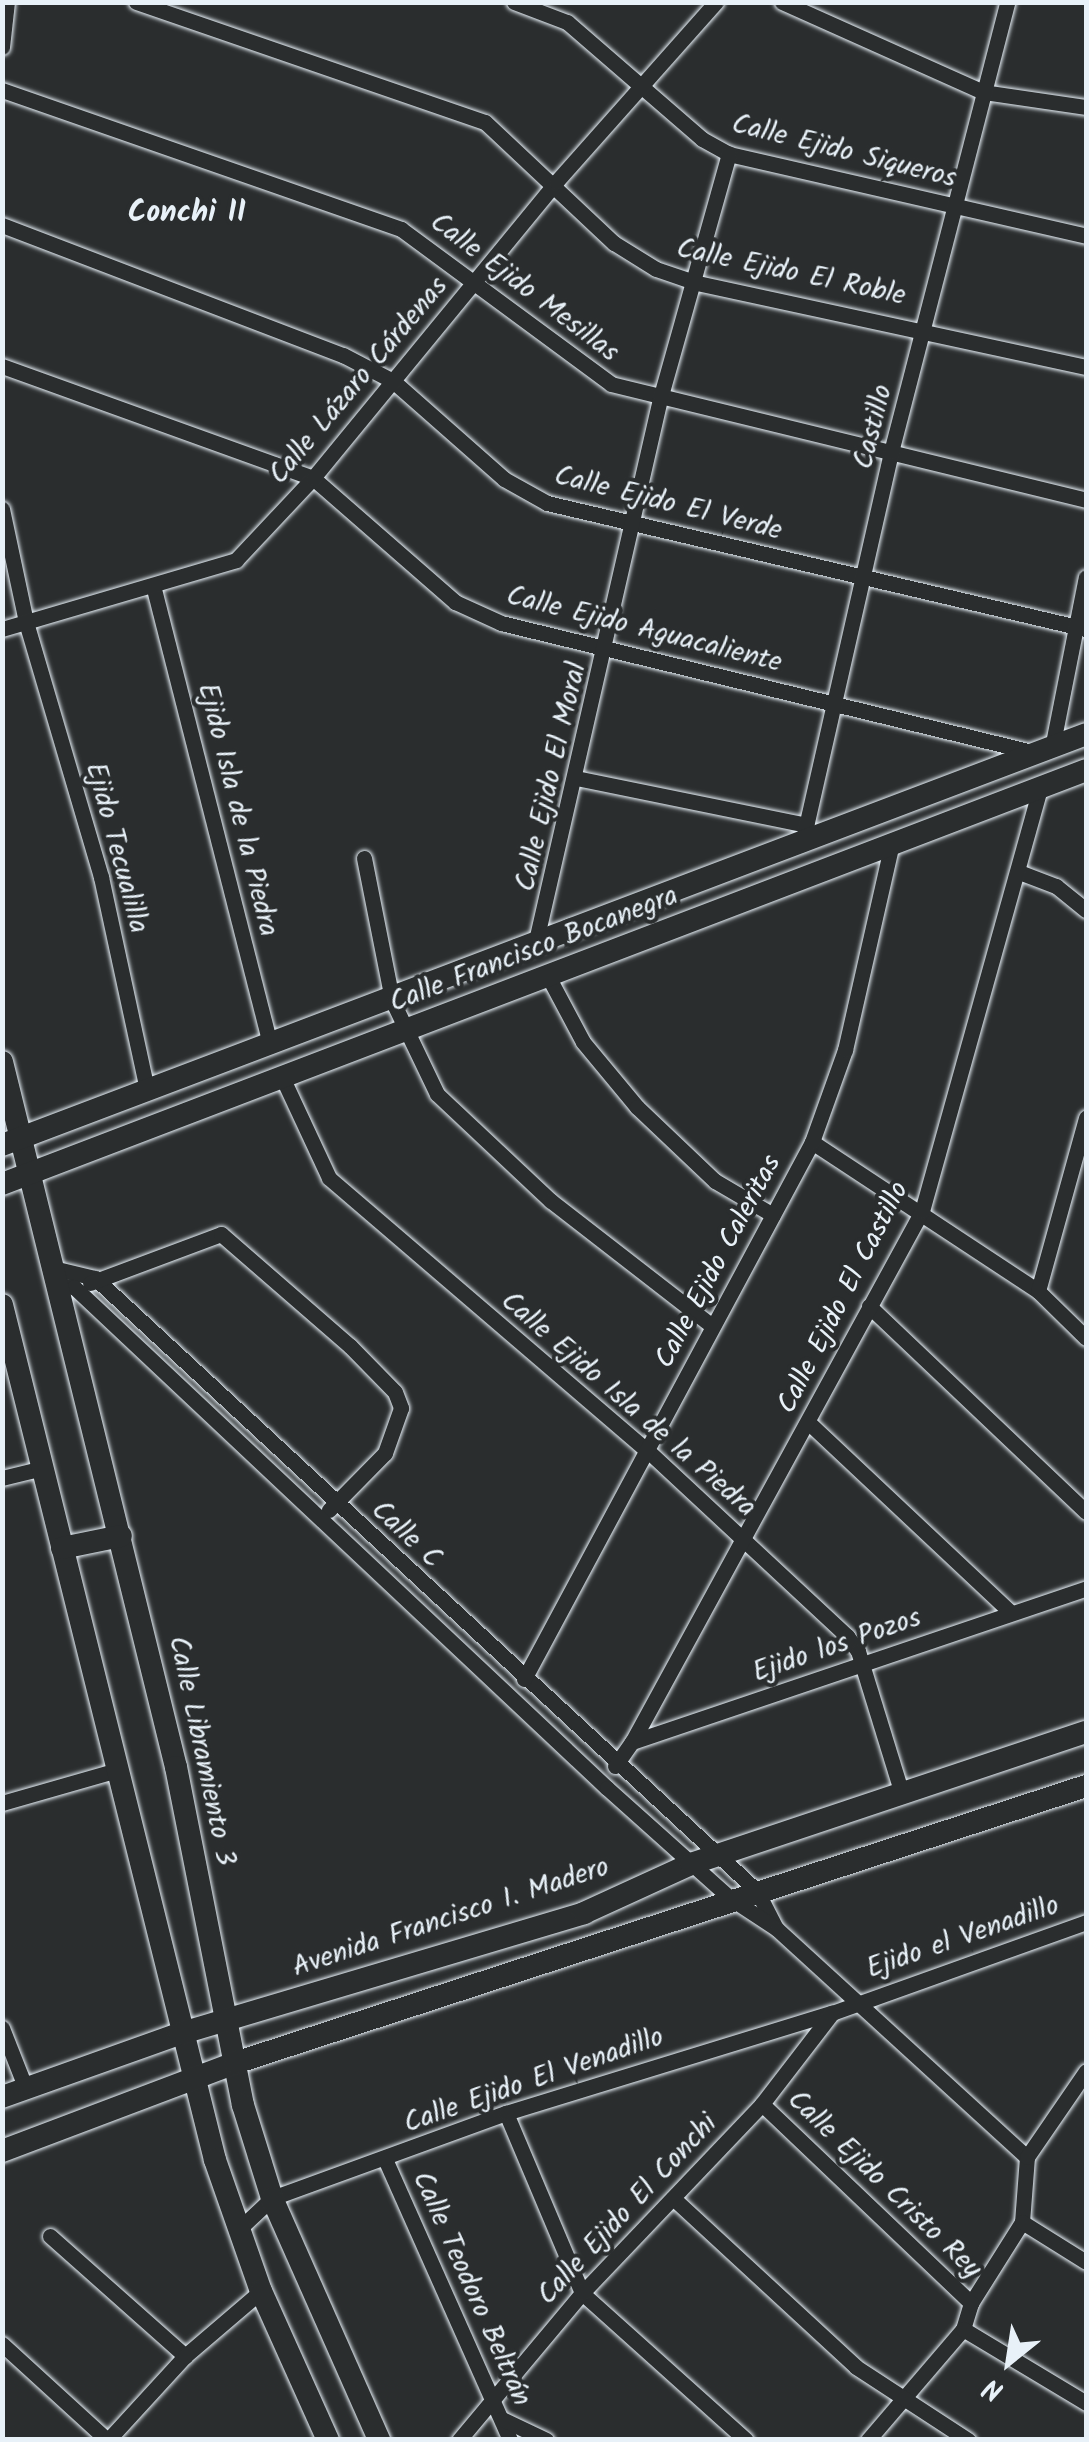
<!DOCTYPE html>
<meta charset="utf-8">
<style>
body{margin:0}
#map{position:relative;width:1089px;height:2442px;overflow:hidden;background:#2a2d2e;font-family:Kalam,sans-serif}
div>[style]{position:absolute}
.roads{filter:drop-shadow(0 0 2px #e8f1f8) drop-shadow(0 0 2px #e8f1f8)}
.street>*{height:15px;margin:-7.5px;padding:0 7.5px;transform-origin:7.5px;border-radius:7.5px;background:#2a2d2e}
.secondary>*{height:22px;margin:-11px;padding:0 11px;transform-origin:11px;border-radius:11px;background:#2a2d2e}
span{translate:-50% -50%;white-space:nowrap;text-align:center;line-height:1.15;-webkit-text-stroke:8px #2a2d2e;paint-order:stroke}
.street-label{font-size:28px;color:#e8f1f8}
.neighbourhood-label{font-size:30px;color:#e8f1f8;font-weight:700}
.frame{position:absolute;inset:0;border:5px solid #e8f1f8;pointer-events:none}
.north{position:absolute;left:959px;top:2312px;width:100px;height:100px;-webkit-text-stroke:8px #2a2d2e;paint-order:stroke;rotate:210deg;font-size:28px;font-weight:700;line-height:40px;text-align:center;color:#e8f1f8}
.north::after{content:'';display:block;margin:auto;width:35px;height:45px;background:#e8f1f8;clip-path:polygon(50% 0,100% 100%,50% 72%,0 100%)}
</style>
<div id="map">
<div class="roads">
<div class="street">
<i style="left:136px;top:2px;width:369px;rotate:19deg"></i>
<i style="left:485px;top:122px;width:177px;rotate:43.2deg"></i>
<i style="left:614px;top:243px;width:49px;rotate:31.8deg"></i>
<i style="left:656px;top:269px;width:43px;rotate:18.9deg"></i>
<i style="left:697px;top:283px;width:398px;rotate:12.2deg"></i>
<i style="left:514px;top:2px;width:57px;rotate:20.7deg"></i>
<i style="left:567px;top:22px;width:179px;rotate:40.9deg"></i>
<i style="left:702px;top:139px;width:31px;rotate:29deg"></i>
<i style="left:729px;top:154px;width:366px;rotate:12.9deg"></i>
<i style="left:782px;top:2px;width:220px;rotate:24.1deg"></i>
<i style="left:983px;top:92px;width:104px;rotate:8.3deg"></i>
<i style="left:2px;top:47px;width:45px;rotate:-83.7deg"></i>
<i style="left:2px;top:90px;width:423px;rotate:19.2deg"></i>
<i style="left:401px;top:229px;width:261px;rotate:36.4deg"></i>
<i style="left:611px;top:384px;width:489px;rotate:13.7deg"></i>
<i style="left:2px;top:225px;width:365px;rotate:20.9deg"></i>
<i style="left:343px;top:355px;width:56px;rotate:27.5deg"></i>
<i style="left:393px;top:381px;width:148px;rotate:41.4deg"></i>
<i style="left:504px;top:479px;width:49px;rotate:29.2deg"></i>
<i style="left:547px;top:503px;width:554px;rotate:13.16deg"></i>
<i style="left:2px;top:366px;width:331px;rotate:19.8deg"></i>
<i style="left:313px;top:478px;width:189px;rotate:41.1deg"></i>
<i style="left:455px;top:602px;width:51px;rotate:24.5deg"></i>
<i style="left:501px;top:623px;width:546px;rotate:13.65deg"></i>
<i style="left:2px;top:509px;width:116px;rotate:78deg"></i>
<i style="left:26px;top:622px;width:266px;rotate:73.6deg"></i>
<i style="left:101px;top:877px;width:217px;rotate:77.8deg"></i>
<i style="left:154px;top:589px;width:470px;rotate:75.7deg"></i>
<i style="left:2px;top:629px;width:244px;rotate:-16.4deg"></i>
<i style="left:236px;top:560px;width:112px;rotate:-46.8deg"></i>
<i style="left:313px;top:478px;width:383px;rotate:-50.6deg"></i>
<i style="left:556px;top:182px;width:241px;rotate:-48.4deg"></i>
<i style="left:1052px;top:748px;width:174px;rotate:-78.8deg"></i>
<i style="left:576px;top:778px;width:235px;rotate:11.5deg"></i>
<i style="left:802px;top:844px;width:402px;rotate:-77.2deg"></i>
<i style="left:891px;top:452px;width:465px;rotate:-75.5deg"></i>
<i style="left:364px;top:858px;width:145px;rotate:78.8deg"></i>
<i style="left:392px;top:1000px;width:104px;rotate:64.4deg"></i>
<i style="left:437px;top:1094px;width:156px;rotate:43.2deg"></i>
<i style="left:551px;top:1201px;width:202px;rotate:37.8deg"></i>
<i style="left:1019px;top:872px;width:40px;rotate:21deg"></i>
<i style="left:1056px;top:886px;width:38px;rotate:39deg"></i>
<i style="left:535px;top:945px;width:560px;rotate:-77.11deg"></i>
<i style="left:660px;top:399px;width:255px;rotate:-74.3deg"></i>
<i style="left:549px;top:978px;width:72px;rotate:62deg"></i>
<i style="left:583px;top:1042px;width:85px;rotate:50.3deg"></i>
<i style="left:637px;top:1107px;width:108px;rotate:43.5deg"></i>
<i style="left:715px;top:1181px;width:67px;rotate:30.4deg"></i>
<i style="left:282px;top:1077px;width:111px;rotate:65deg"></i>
<i style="left:329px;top:1178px;width:420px;rotate:40.6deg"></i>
<i style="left:648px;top:1451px;width:272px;rotate:42.9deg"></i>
<i style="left:847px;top:1636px;width:19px;rotate:54deg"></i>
<i style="left:858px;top:1651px;width:150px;rotate:72.9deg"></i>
<i style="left:812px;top:1142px;width:271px;rotate:33.4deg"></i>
<i style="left:1038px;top:1291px;width:67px;rotate:44.4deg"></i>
<i style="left:53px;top:1268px;width:43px;rotate:13.4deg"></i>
<i style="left:95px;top:1278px;width:902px;rotate:42.8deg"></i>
<i style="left:757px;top:1891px;width:39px;rotate:63deg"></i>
<i style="left:90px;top:1283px;width:140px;rotate:-20.5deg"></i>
<i style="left:221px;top:1234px;width:171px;rotate:41deg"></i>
<i style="left:350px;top:1346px;width:64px;rotate:45.6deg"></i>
<i style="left:395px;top:1392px;width:17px;rotate:69deg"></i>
<i style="left:401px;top:1408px;width:48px;rotate:109.6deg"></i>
<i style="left:385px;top:1453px;width:80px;rotate:134.5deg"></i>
<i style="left:59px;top:1285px;width:15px;rotate:8deg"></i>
<i style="left:74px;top:1287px;width:731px;rotate:43.23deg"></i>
<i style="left:607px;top:1788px;width:165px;rotate:41.8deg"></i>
<i style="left:730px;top:1898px;width:56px;rotate:33.4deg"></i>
<i style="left:777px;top:1929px;width:338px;rotate:42.4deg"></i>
<i style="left:1027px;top:2157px;width:65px;rotate:94.4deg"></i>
<i style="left:1022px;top:2222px;width:96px;rotate:122.2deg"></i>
<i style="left:971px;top:2303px;width:27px;rotate:107deg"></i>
<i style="left:963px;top:2329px;width:146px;rotate:130.6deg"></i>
<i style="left:1038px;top:1291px;width:180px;rotate:-74.5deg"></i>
<i style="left:869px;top:1306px;width:299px;rotate:43.5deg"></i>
<i style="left:809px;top:1423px;width:277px;rotate:43.2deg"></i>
<i style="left:2px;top:1478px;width:42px;rotate:-13.7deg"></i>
<i style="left:524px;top:1679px;width:609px;rotate:-61.79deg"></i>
<i style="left:812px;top:1142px;width:98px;rotate:-70.3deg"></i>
<i style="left:845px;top:1050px;width:212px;rotate:-77.2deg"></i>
<i style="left:632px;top:1742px;width:605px;rotate:-61.36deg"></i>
<i style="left:922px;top:1211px;width:439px;rotate:-74.4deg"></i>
<i style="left:615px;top:1766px;width:29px;rotate:-55deg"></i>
<i style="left:632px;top:1742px;width:479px;rotate:-18.7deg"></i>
<i style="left:2px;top:1803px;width:120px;rotate:-16deg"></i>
<i style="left:2px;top:2028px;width:66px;rotate:68.5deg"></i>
<i style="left:762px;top:2104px;width:289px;rotate:43.6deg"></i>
<i style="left:506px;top:2113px;width:195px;rotate:67.1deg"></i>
<i style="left:582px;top:2293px;width:220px;rotate:41.9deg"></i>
<i style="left:1027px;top:2157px;width:104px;rotate:-55.5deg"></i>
<i style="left:385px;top:2159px;width:308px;rotate:66deg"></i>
<i style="left:673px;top:2198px;width:249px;rotate:42.7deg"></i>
<i style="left:856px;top:2367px;width:134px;rotate:33.1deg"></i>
<i style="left:1022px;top:2222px;width:75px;rotate:32deg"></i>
<i style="left:239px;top:2229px;width:45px;rotate:-43.2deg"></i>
<i style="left:272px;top:2198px;width:249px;rotate:-20deg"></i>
<i style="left:506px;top:2113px;width:341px;rotate:-17.1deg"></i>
<i style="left:832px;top:2013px;width:270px;rotate:-19.7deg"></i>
<i style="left:50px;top:2236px;width:181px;rotate:41.6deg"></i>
<i style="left:963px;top:2329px;width:144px;rotate:31deg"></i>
<i style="left:2px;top:2344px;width:142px;rotate:42.4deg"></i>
<i style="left:502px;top:2419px;width:49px;rotate:25.5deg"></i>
<i style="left:108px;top:2440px;width:114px;rotate:-47.5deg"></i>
<i style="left:185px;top:2356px;width:100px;rotate:-40.5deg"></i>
<i style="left:459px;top:2440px;width:192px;rotate:-50.1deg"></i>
<i style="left:582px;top:2293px;width:261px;rotate:-46.4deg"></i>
<i style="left:762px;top:2104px;width:115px;rotate:-52.4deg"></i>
</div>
<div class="secondary">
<i style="left:2px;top:1062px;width:726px;rotate:76.14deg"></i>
<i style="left:176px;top:1767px;width:345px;rotate:78.8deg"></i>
<i style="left:243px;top:2105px;width:97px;rotate:72.7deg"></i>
<i style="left:272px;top:2198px;width:265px;rotate:66.1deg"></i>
<i style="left:2px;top:1145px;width:1159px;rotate:-20.76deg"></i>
<i style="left:2px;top:1184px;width:1160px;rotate:-20.9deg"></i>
<i style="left:2px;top:1305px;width:881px;rotate:76.01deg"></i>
<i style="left:215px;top:2160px;width:139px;rotate:70.7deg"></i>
<i style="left:261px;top:2291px;width:163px;rotate:65.8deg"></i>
<i style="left:62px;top:1548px;width:60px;rotate:-11.5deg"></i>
<i style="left:2px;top:2097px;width:188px;rotate:-19.6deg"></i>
<i style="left:179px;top:2034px;width:423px;rotate:-16.6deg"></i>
<i style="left:584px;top:1913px;width:118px;rotate:-24.6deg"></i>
<i style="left:691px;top:1864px;width:416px;rotate:-18.5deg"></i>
<i style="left:2px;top:2151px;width:249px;rotate:-20.7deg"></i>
<i style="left:235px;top:2063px;width:895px;rotate:-18.03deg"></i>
</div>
</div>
<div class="street-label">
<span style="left:844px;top:152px;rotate:14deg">Calle Ejido Siqueros</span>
<span style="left:791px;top:273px;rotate:12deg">Calle Ejido El Roble</span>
<span style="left:524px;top:288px;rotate:37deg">Calle Ejido Mesillas</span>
<span style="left:359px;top:381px;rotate:-50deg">Calle Lázaro Cárdenas</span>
<span style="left:874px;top:427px;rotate:-76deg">Castillo</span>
<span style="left:668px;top:504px;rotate:14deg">Calle Ejido El Verde</span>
<span style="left:644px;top:630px;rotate:14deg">Calle Ejido Aguacaliente</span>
<span style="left:552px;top:777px;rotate:-77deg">Calle Ejido El Moral</span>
<span style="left:237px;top:810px;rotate:76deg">Ejido Isla de la Piedra</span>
<span style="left:116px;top:848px;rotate:75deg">Ejido Tecualilla</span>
<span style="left:534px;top:950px;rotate:-21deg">Calle Francisco Bocanegra</span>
<span style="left:719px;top:1262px;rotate:-62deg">Calle Ejido Caleritas</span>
<span style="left:844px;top:1298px;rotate:-63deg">Calle Ejido El Castillo</span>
<span style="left:628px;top:1405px;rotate:41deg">Calle Ejido Isla de la Piedra</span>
<span style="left:406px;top:1535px;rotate:43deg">Calle C</span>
<span style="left:837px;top:1646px;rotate:-19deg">Ejido los Pozos</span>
<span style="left:201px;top:1751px;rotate:78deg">Calle Libramiento 3</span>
<span style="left:451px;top:1918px;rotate:-18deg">Avenida Francisco I. Madero</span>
<span style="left:963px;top:1938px;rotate:-19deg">Ejido el Venadillo</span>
<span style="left:534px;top:2081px;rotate:-19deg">Calle Ejido El Venadillo</span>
<span style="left:884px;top:2185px;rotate:44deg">Calle Ejido Cristo Rey</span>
<span style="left:628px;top:2210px;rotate:-47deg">Calle Ejido El Conchi</span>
<span style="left:471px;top:2289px;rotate:66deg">Calle Teodoro Beltrán</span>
</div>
<div class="neighbourhood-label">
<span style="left:187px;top:213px">Conchi II</span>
</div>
<div class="frame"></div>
<div class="north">N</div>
</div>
